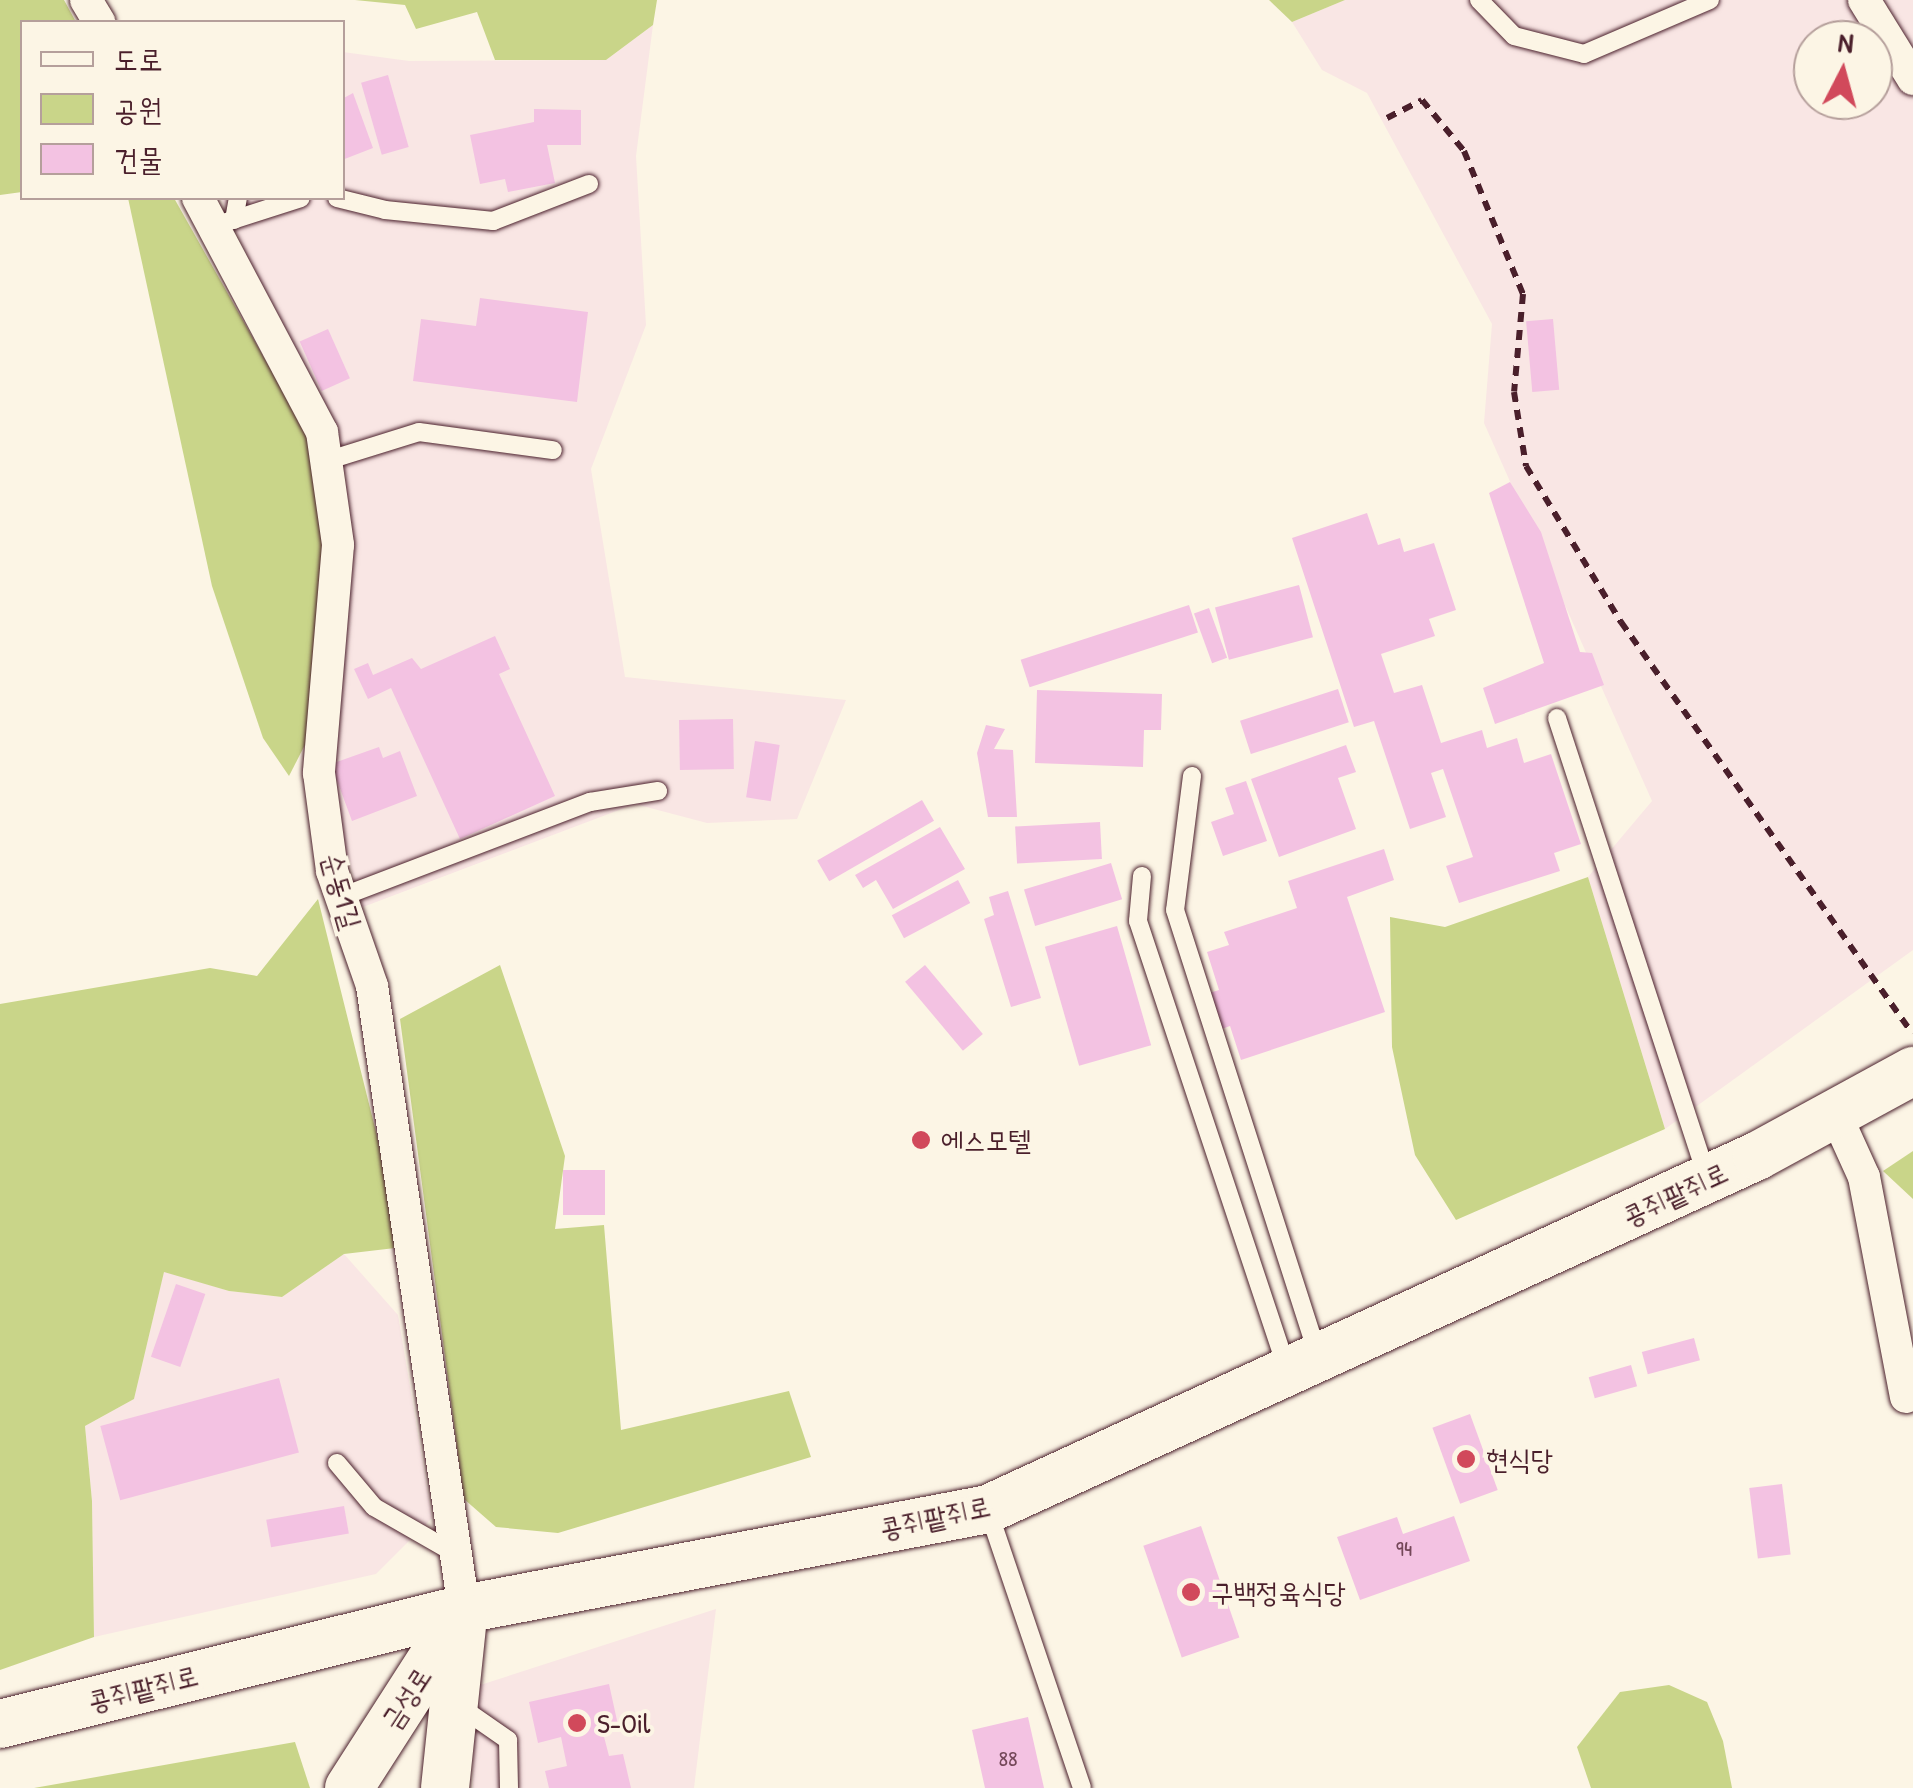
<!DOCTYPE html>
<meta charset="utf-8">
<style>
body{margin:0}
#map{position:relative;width:1913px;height:1788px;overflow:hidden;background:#fcf5e5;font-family:"Patrick Hand","Poor Story",sans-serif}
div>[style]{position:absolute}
.built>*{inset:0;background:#f9e6e4}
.green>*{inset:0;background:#c9d589}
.building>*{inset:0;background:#f3c2e2;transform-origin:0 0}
.path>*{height:6px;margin-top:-3px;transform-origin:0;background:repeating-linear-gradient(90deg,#4a1f2b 0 10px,transparent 0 18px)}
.roads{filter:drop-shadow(0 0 2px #4a1f2b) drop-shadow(0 0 2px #4a1f2b)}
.lane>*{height:18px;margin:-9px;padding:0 9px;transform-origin:9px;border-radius:9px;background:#fcf5e5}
.street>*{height:32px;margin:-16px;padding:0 16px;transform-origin:16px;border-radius:16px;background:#fcf5e5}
.secondary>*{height:48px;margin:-24px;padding:0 24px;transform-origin:24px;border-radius:24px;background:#fcf5e5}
.dots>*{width:28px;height:28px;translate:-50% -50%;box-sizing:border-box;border:5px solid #fcf5e5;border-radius:50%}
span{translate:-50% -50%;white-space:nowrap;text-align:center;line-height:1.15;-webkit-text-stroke:8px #fcf5e5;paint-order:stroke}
.number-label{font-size:22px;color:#744859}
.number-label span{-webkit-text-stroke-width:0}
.street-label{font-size:28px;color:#4a1f2b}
.poi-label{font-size:28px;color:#4a1f2b}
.left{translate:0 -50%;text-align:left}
.legend{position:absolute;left:20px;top:20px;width:325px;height:180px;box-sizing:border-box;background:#fcf5e5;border:2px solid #b59f9b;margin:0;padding:12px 18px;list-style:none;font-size:30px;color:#4a1f2b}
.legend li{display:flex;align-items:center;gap:20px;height:50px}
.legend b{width:50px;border:2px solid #b59f9b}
.north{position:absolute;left:1793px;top:20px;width:100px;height:100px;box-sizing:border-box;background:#fcf5e5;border:2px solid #b59f9b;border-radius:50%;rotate:6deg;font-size:28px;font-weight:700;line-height:40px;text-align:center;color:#4a1f2b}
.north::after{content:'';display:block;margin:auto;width:35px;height:45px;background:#d1495b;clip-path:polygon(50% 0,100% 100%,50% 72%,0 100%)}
</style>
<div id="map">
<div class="built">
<i style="clip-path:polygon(evenodd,1345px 0,1913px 0,1913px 950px,1665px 1129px,1588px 877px,1652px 801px,1484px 423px,1492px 324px,1367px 93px,1322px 70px,1292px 22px,1345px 0,1813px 40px,1873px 40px,1873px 100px,1813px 100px,1813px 40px)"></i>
<i style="clip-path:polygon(653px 25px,636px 156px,646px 325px,591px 469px,625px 677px,846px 700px,797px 819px,707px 823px,635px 804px,363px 907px,332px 805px,344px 623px,346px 476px,221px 198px,342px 198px,343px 52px,409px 61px,606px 60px)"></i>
<i style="clip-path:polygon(344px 1254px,398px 1315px,432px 1518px,376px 1574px,94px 1637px,92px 1501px,85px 1426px,134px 1399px,164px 1271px,229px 1291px,282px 1297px)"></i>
<i style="clip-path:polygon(716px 1609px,694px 1788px,473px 1788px,474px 1687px)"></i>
</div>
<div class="green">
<i style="clip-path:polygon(0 0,64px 0,76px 22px,22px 22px,22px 192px,0 195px)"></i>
<i style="clip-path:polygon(355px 0,657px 0,653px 25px,606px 60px,495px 60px,477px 12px,416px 29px,405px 5px)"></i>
<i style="clip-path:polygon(1269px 0,1345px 0,1292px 22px)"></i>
<i style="clip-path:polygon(128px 198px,174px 198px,311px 441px,329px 547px,310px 735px,289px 776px,263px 738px,212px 586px)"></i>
<i style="clip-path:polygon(1588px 877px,1665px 1129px,1456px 1220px,1415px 1155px,1392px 1047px,1390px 917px,1445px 927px)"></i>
<i style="clip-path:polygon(318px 899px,379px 1144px,395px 1248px,344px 1254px,282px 1297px,229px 1291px,164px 1272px,134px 1399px,85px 1426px,92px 1501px,94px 1637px,0 1670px,0 1004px,210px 968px,257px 976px)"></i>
<i style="clip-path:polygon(500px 965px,565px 1156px,555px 1229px,604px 1225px,621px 1430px,789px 1391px,811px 1457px,558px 1533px,496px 1527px,464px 1499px,400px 1019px)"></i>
<i style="clip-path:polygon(1913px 1151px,1913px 1199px,1883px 1171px)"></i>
<i style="clip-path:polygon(1669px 1685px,1707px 1702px,1723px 1741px,1732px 1788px,1591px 1788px,1577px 1747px,1620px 1692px)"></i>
<i style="clip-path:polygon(295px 1742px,310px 1788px,34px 1788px)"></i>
</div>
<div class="building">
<i style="left:388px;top:75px;width:75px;height:28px;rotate:74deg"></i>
<i style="clip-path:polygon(353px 93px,373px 148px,342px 160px,342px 99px)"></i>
<i style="clip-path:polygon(534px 109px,581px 110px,581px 145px,547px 145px,555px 183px,508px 192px,505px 179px,480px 184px,470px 135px,534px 122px)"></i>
<i style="clip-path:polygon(480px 298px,588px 312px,577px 402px,413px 381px,421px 319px,476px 326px)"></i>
<i style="left:1553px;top:319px;width:71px;height:27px;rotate:85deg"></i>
<i style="left:328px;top:329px;width:54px;height:31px;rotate:66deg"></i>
<i style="clip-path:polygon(1510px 482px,1541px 532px,1580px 652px,1592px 653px,1604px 685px,1495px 724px,1483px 688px,1544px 663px,1489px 493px)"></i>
<i style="clip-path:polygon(1367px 513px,1378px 545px,1400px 538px,1404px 552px,1434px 543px,1456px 610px,1429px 619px,1435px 636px,1381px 654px,1394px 693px,1422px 685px,1441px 743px,1482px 730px,1487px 748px,1517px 738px,1524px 763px,1551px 754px,1581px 844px,1554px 853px,1560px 871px,1459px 903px,1446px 866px,1473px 857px,1443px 769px,1431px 773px,1446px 817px,1410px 829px,1374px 721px,1354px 727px,1292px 538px)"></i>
<i style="left:1299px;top:585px;width:54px;height:87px;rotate:75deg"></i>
<i style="left:1189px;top:605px;width:29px;height:177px;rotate:72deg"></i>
<i style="left:1209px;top:608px;width:53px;height:16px;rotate:70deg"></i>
<i style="clip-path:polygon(495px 636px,510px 669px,499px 674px,555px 796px,460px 839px,391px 688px,368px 699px,354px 669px,368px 663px,373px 675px,412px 658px,421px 669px)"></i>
<i style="left:1338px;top:689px;width:35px;height:103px;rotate:72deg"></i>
<i style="clip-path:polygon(1037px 690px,1162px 694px,1161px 730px,1144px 730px,1143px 767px,1035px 763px)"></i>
<i style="left:733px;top:719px;width:50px;height:54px;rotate:89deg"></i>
<i style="clip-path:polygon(986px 725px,1005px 729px,994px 749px,1013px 750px,1017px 817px,988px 817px,977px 753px)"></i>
<i style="left:755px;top:741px;width:25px;height:57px;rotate:9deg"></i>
<i style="clip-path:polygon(1346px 745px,1356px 772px,1338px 778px,1356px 829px,1279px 857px,1251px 779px)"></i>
<i style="clip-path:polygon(379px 747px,383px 758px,400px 751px,417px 796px,352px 821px,331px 764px)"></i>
<i style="clip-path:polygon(1246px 781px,1267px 841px,1223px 856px,1211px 822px,1234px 814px,1225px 788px)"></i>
<i style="left:922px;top:800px;width:24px;height:121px;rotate:60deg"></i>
<i style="left:1100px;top:822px;width:37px;height:85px;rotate:87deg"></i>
<i style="clip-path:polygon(940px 827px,965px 869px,893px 909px,876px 880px,863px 888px,855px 875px)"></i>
<i style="clip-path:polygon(1384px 849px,1394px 880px,1347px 897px,1385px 1012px,1241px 1060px,1230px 1026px,1219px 1030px,1206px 994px,1219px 990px,1207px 952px,1229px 945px,1224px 932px,1297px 908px,1288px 881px)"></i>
<i style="left:1111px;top:863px;width:38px;height:91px;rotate:73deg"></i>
<i style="left:958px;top:880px;width:26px;height:75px;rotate:62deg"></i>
<i style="clip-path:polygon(1008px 891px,1041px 998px,1011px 1007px,984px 919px,994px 915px,989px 897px)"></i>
<i style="left:1117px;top:926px;width:124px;height:75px;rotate:74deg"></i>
<i style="left:925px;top:965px;width:90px;height:26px;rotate:50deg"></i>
<i style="left:563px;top:1170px;width:42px;height:45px"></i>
<i style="left:176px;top:1284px;width:31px;height:77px;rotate:19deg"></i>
<i style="left:1694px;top:1338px;width:23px;height:54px;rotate:75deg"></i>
<i style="left:1631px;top:1365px;width:22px;height:44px;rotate:74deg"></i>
<i style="left:279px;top:1378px;width:77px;height:185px;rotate:75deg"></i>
<i style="left:1470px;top:1414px;width:81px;height:40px;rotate:70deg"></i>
<i style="left:1782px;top:1484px;width:71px;height:33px;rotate:83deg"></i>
<i style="left:344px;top:1506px;width:28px;height:79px;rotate:80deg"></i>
<i style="clip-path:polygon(1454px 1516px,1470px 1561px,1360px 1600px,1337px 1537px,1397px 1517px,1403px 1534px)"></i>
<i style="left:1201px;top:1526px;width:118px;height:61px;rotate:71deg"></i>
<i style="clip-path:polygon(609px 1684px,618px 1725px,602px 1729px,609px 1756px,623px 1754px,631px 1788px,549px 1788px,545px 1771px,567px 1766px,561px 1737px,538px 1743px,529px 1702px)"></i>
<i style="clip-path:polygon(1028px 1717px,1044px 1788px,985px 1788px,972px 1730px)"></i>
</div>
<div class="path">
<i style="left:1387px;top:118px;width:39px;rotate:-27deg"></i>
<i style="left:1422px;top:100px;width:66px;rotate:50.5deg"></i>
<i style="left:1464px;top:151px;width:155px;rotate:67.6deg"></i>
<i style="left:1523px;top:294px;width:98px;rotate:95.2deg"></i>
<i style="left:1514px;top:392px;width:75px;rotate:80.8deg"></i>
<i style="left:1526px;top:466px;width:183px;rotate:58.7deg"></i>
<i style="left:1621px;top:622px;width:504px;rotate:54.7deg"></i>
</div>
<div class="roads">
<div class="lane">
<i style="left:1479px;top:0;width:50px;rotate:45.8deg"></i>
<i style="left:1514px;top:36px;width:72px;rotate:14.4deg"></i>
<i style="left:1584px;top:54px;width:137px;rotate:-23.2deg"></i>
<i style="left:337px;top:198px;width:49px;rotate:14deg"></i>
<i style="left:385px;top:210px;width:109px;rotate:5.8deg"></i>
<i style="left:493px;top:221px;width:103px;rotate:-21.1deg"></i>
<i style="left:234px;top:220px;width:22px;rotate:-80deg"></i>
<i style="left:214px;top:226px;width:91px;rotate:-17.8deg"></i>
<i style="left:326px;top:461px;width:97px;rotate:-17.3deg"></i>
<i style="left:419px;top:432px;width:135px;rotate:7.7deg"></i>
<i style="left:1557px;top:718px;width:484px;rotate:71.9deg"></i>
<i style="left:1192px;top:776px;width:135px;rotate:97.2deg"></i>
<i style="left:1175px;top:910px;width:465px;rotate:72.2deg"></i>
<i style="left:1142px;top:876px;width:45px;rotate:95.1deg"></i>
<i style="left:1138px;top:921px;width:470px;rotate:71.6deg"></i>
<i style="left:341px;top:897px;width:267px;rotate:-20.9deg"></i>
<i style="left:590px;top:802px;width:69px;rotate:-9.2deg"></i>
<i style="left:337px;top:1463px;width:57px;rotate:49.9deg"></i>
<i style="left:374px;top:1507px;width:95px;rotate:29.8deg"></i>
<i style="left:988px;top:1510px;width:293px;rotate:71.3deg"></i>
<i style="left:459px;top:1706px;width:60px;rotate:34.8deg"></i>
<i style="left:508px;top:1740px;width:48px;rotate:88.8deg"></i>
</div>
<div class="street">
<i style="left:86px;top:0;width:26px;rotate:59deg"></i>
<i style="left:1864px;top:0;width:93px;rotate:58.2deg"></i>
<i style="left:198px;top:198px;width:265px;rotate:62.1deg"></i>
<i style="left:322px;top:432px;width:114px;rotate:81.9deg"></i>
<i style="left:338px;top:545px;width:229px;rotate:94.8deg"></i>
<i style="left:319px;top:773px;width:99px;rotate:82.4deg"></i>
<i style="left:332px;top:871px;width:122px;rotate:70.8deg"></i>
<i style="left:372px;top:986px;width:630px;rotate:81.6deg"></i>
<i style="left:1835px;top:1113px;width:70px;rotate:65.6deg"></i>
<i style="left:1864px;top:1177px;width:224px;rotate:79.2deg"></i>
</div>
<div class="secondary">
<i style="left:0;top:1724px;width:478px;rotate:-13.9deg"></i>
<i style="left:464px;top:1609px;width:533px;rotate:-10.8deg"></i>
<i style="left:988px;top:1509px;width:846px;rotate:-24.66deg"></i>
<i style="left:1757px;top:1156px;width:178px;rotate:-28.6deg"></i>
<i style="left:349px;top:1788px;width:213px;rotate:-57.3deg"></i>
<i style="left:445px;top:1788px;width:172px;rotate:-84deg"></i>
</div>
</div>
<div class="dots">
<i style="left:921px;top:1140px;background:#d1495b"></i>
<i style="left:1466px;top:1459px;background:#d1495b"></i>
<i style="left:1191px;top:1592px;background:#d1495b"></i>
<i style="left:577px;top:1723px;background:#d1495b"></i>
</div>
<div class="number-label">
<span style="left:1404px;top:1549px">94</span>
<span style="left:1008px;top:1759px">88</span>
</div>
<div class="street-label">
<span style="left:342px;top:891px;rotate:74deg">순동1길</span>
<span style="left:1675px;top:1194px;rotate:-25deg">콩쥐팥쥐로</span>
<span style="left:935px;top:1517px;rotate:-12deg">콩쥐팥쥐로</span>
<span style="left:143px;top:1688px;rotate:-14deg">콩쥐팥쥐로</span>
<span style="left:406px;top:1698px;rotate:-57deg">금성로</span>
</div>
<div class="poi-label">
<span class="left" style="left:941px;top:1140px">에스모텔</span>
<span class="left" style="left:1486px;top:1459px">현식당</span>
<span class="left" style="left:1211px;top:1592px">구백정육식당</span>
<span class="left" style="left:597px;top:1723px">S-Oil</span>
</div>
<ul class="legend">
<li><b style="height:12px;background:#fcf5e5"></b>도로</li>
<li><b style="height:28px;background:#c9d589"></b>공원</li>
<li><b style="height:28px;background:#f3c2e2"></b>건물</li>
</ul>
<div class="north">N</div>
</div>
